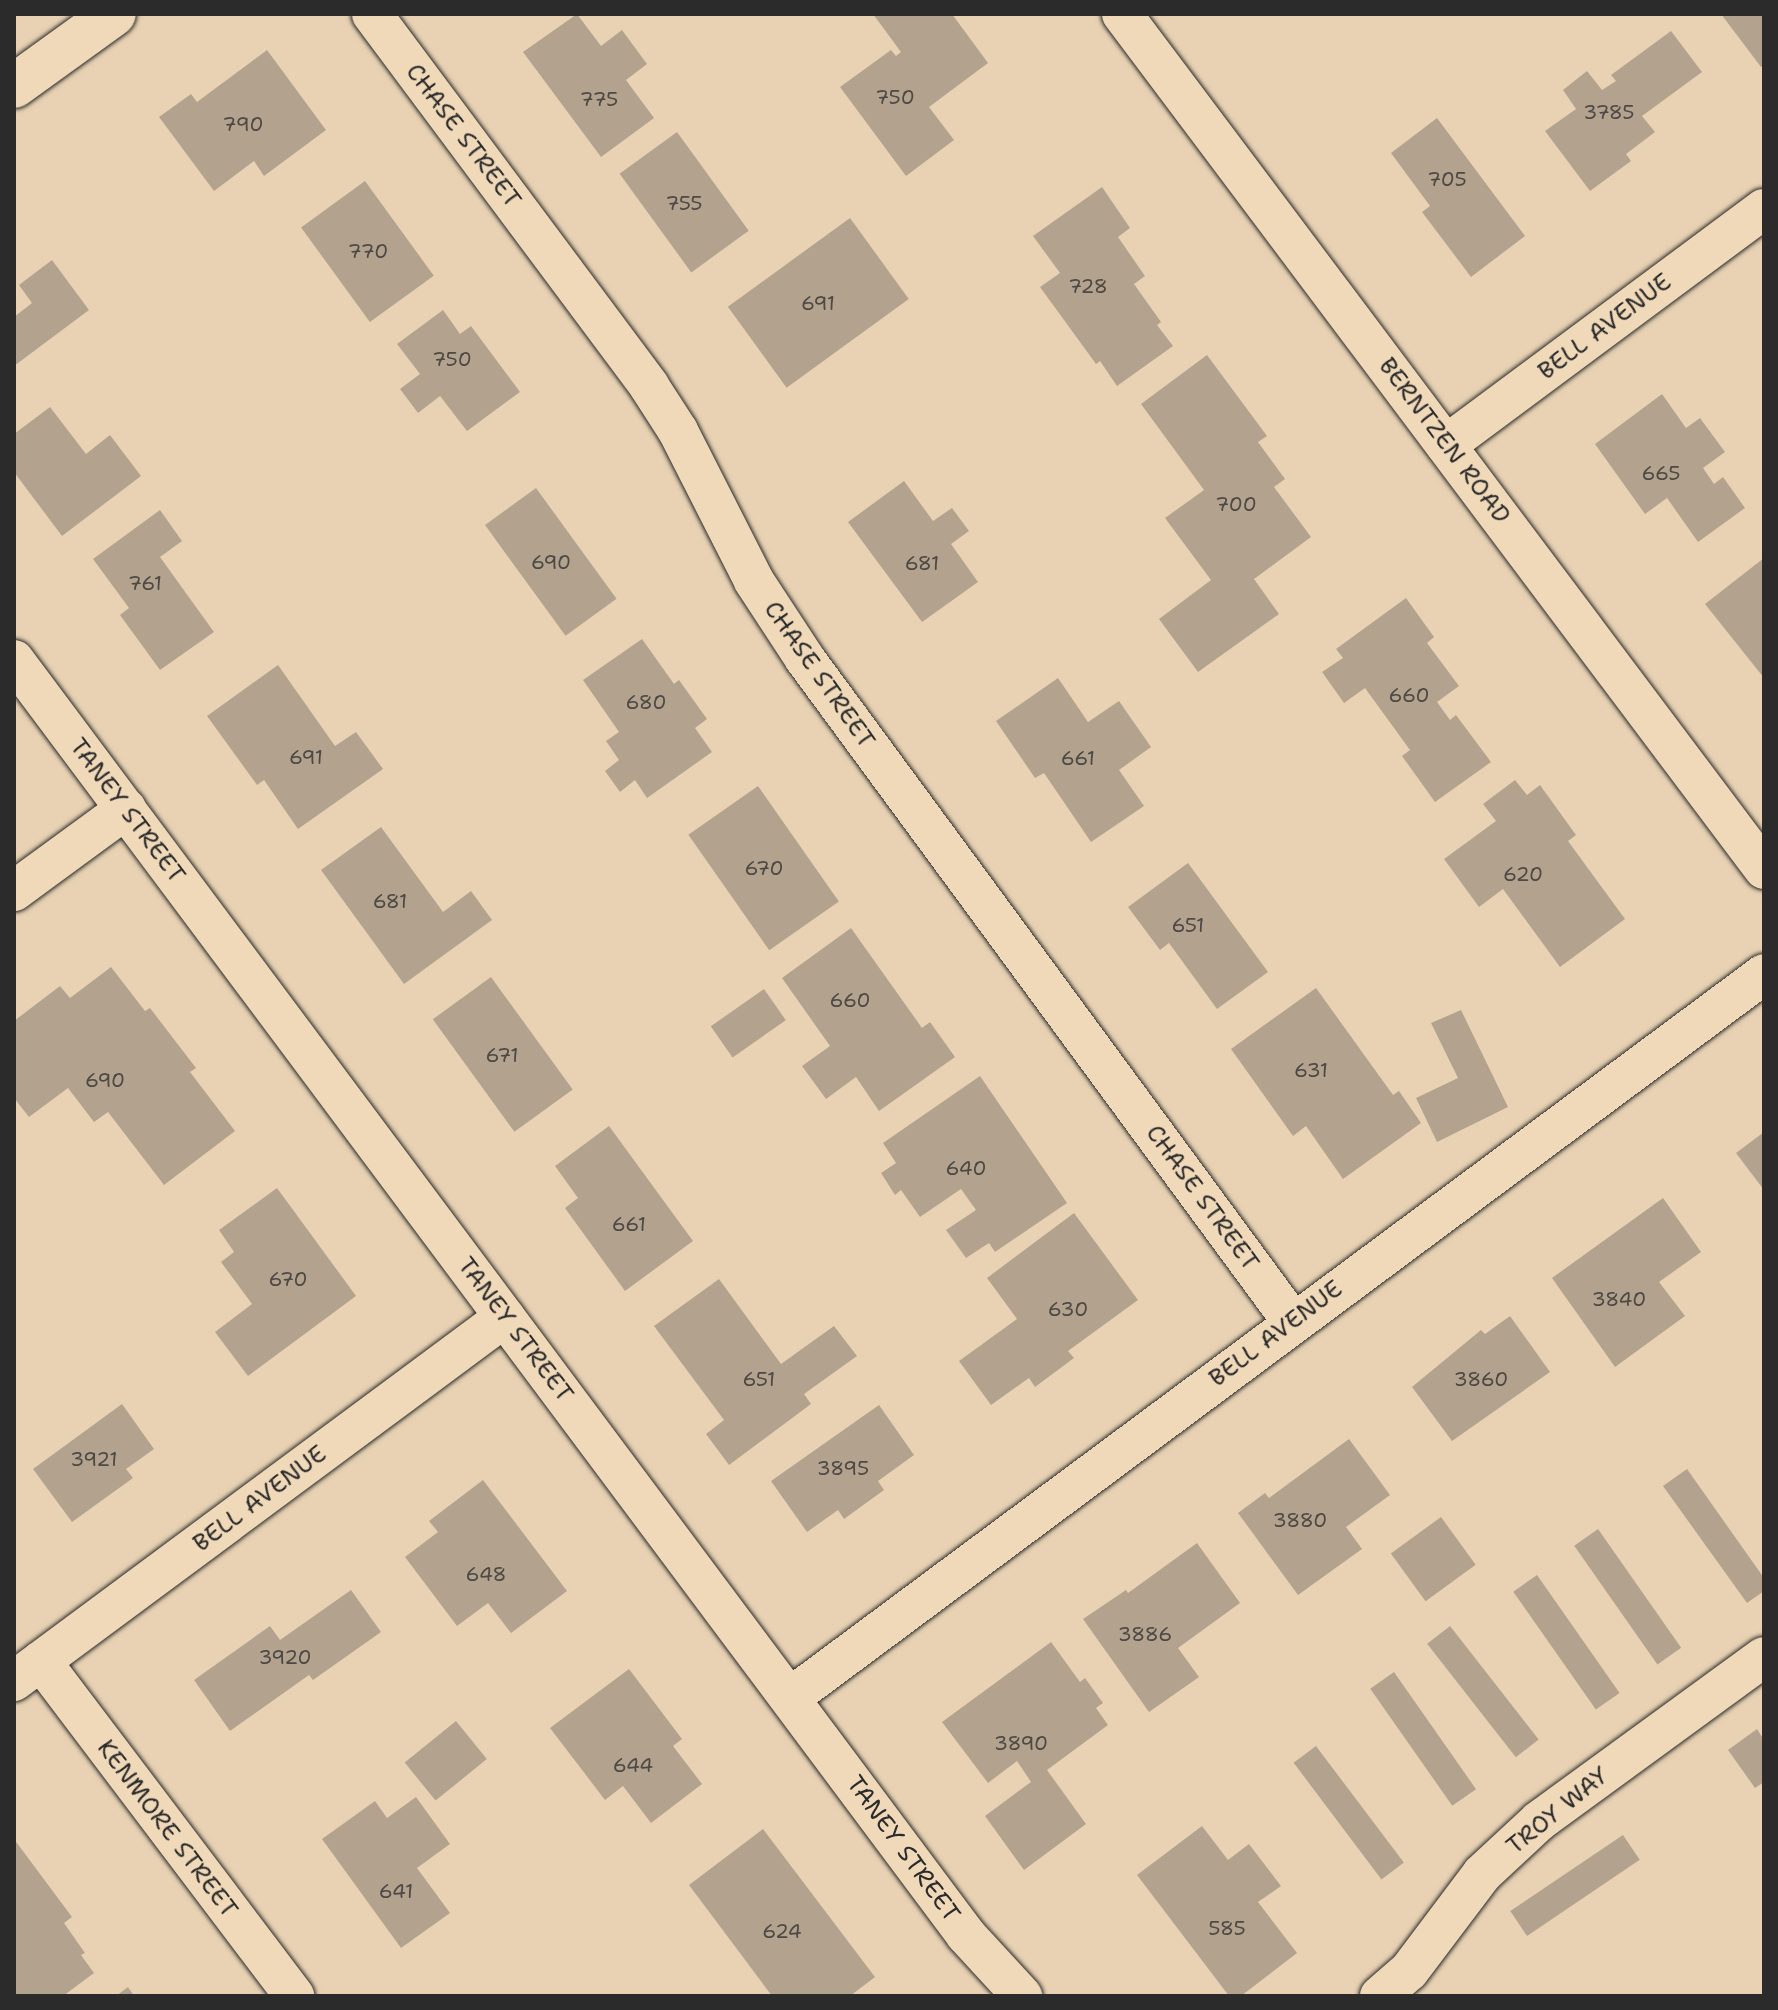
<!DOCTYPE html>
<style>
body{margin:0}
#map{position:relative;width:1778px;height:2010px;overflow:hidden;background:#e8d2b3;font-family:"Shantell Sans",sans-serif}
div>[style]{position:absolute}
.building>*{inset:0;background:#b3a38e;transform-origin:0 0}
.roads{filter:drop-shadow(0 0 2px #2b2b2b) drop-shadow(0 0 2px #2b2b2b)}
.street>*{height:40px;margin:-20px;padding:0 20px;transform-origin:20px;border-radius:20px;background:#f0d9b9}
.secondary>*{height:44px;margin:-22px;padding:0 22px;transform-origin:22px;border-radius:22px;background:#f0d9b9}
span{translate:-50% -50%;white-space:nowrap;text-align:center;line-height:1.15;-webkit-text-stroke:6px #f0d9b9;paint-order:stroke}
.number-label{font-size:20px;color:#4d4944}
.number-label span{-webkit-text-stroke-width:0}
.street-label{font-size:24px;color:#2b2b2b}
.frame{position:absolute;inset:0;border:16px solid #2b2b2b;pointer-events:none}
</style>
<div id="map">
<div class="building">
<i style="clip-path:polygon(577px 14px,601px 46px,622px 30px,647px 64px,626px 80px,654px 118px,601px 157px,523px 52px)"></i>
<i style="clip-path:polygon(873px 14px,952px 14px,988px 63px,929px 107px,954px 140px,906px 176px,840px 87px,891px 50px,896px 56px,901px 52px)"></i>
<i style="clip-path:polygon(1721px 14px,1764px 14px,1764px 65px,1761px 67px)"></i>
<i style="clip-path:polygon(1671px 31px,1702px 72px,1642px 116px,1655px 132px,1626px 154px,1631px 161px,1590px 191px,1545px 131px,1576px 109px,1563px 90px,1587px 71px,1602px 90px,1616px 81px,1611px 75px)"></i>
<i style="clip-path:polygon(267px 50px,326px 130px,264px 176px,254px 161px,214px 191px,159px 117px,191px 94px,197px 102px)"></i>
<i style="clip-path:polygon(1437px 118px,1525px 236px,1471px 277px,1422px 212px,1430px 206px,1391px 153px)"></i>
<i style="left:677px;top:132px;width:122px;height:71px;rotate:54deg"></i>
<i style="left:365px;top:181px;width:117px;height:79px;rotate:54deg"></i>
<i style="clip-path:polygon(1102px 187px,1130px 228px,1118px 237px,1145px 276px,1134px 284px,1161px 322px,1157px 325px,1173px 346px,1117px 386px,1100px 361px,1096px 364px,1040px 287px,1060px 273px,1033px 236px)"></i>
<i style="left:850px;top:218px;width:100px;height:151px;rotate:54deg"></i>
<i style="clip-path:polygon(52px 260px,89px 310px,14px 366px,14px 317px,32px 303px,19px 285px)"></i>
<i style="clip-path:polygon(443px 310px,460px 334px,471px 326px,520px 392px,467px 431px,440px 396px,418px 413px,400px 389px,420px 374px,397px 344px)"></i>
<i style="clip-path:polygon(1207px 355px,1267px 436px,1258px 442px,1285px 479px,1274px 487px,1311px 537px,1254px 579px,1279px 614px,1198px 672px,1159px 619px,1211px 580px,1165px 518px,1204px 490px,1141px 404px)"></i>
<i style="clip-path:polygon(1662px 394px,1686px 428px,1700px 418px,1725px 452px,1703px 468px,1714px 484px,1723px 477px,1745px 508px,1698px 542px,1667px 498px,1645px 514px,1595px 444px)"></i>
<i style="clip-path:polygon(50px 407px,86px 454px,110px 435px,141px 476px,62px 536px,14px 472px,14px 434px)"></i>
<i style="clip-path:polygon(904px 481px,933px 521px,952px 508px,969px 531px,951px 544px,978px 582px,922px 622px,848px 522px)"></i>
<i style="left:536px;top:488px;width:137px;height:63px;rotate:54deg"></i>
<i style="clip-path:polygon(160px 510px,182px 541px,160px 557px,214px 632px,160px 670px,120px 615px,129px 608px,93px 559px)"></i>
<i style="clip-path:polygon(1764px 558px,1764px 678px,1705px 604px)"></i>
<i style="clip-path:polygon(1406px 598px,1434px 637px,1427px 643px,1459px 686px,1437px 702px,1450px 720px,1456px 715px,1491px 762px,1435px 802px,1402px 756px,1410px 750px,1365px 688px,1344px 703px,1322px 672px,1343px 658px,1336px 649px)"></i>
<i style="clip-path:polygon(642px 639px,674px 684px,679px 680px,707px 719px,695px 728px,712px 752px,647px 798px,635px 780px,620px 792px,605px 771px,619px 760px,606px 741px,619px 732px,583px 680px)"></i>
<i style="clip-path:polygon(278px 665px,335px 746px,356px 732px,383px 769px,298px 829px,264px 780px,257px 785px,207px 716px)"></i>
<i style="clip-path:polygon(1058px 678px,1088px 722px,1119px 701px,1151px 747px,1119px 770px,1144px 806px,1091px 842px,1044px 773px,1035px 778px,996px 721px)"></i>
<i style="clip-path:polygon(1515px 780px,1527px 795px,1540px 785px,1576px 835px,1568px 841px,1625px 919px,1560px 967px,1503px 889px,1479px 907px,1444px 859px,1496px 821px,1483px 804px)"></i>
<i style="left:758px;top:786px;width:141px;height:85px;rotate:55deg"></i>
<i style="clip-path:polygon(381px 827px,443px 912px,471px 891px,492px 920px,404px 984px,321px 870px)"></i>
<i style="clip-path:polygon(1188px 863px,1268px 972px,1217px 1009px,1169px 943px,1160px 950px,1128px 907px)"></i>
<i style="clip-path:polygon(851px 928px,922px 1028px,930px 1022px,955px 1057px,879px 1111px,856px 1077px,826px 1099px,802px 1066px,830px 1046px,782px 978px)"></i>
<i style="clip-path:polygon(111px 967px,145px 1011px,150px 1008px,196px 1068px,190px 1072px,235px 1131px,164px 1185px,108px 1112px,94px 1122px,68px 1088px,29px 1117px,14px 1098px,14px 1021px,60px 986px,70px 998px)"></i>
<i style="left:491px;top:977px;width:139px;height:72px;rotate:54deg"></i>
<i style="clip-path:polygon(1316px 988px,1393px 1095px,1399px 1091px,1421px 1123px,1343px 1179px,1306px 1126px,1293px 1136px,1231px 1049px)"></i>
<i style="left:764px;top:989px;width:38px;height:65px;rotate:55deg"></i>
<i style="clip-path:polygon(1461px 1010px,1508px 1107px,1437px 1142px,1416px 1098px,1458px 1078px,1431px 1023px)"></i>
<i style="clip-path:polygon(980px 1076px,1067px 1203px,995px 1252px,989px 1243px,966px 1258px,946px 1230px,976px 1210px,961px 1189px,920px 1217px,901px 1190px,895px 1195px,881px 1173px,896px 1163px,883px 1143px)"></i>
<i style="clip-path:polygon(609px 1126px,693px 1241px,625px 1291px,565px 1208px,578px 1198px,555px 1166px)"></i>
<i style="clip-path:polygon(1764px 1132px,1764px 1190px,1736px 1153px)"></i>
<i style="clip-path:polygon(277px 1188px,356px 1296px,248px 1376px,215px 1332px,252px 1304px,221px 1262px,234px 1252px,219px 1230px)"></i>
<i style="clip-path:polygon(1663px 1198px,1701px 1252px,1659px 1282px,1685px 1316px,1615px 1367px,1552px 1278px)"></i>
<i style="clip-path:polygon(1074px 1213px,1138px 1300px,1068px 1351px,1074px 1358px,1035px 1387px,1029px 1378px,991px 1405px,959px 1361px,1017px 1319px,987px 1278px)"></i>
<i style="clip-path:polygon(719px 1279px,781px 1364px,834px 1326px,857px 1356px,804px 1394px,811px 1404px,729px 1465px,706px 1434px,724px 1420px,654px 1326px)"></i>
<i style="clip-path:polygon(1510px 1316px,1550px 1372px,1452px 1441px,1412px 1387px,1481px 1330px,1485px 1334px)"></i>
<i style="clip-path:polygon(122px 1404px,154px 1449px,126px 1469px,133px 1478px,72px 1522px,33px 1469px)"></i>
<i style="clip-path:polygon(879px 1405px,914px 1455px,878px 1481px,884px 1490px,844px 1519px,838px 1510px,807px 1532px,771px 1481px)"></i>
<i style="clip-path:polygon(1349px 1439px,1390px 1495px,1346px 1527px,1362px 1549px,1298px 1595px,1238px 1513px,1265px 1493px,1269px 1498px)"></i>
<i style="clip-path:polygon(1687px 1469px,1764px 1578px,1764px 1591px,1747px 1603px,1663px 1486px)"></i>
<i style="clip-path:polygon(483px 1480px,567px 1591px,511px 1633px,488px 1603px,457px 1626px,405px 1557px,438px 1532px,429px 1521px)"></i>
<i style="left:1441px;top:1517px;width:59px;height:62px;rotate:54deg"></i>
<i style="left:1598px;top:1529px;width:145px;height:29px;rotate:55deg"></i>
<i style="clip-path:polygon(1197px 1543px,1240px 1603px,1178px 1648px,1199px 1677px,1149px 1712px,1083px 1619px,1126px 1590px,1128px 1593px)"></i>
<i style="left:1537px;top:1575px;width:144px;height:29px;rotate:55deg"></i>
<i style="clip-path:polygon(351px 1590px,381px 1632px,313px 1680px,309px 1675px,230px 1731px,194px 1680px,270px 1626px,280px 1640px)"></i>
<i style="left:1450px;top:1626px;width:144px;height:29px;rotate:52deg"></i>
<i style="clip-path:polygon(1051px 1642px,1080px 1682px,1085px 1678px,1103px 1703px,1096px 1708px,1108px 1725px,1047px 1770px,1086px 1824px,1024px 1870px,985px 1816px,1031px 1782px,1017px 1761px,988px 1783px,942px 1722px)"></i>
<i style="clip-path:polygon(629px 1669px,682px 1739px,673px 1746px,702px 1784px,651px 1823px,623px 1786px,605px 1800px,550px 1728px)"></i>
<i style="left:1394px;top:1672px;width:143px;height:29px;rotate:55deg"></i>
<i style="left:456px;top:1721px;width:49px;height:66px;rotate:51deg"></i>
<i style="clip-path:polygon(1757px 1729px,1764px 1740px,1764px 1782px,1755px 1788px,1728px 1750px)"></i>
<i style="left:1316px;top:1746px;width:146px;height:28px;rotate:53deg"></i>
<i style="clip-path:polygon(416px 1797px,450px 1844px,417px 1868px,450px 1913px,401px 1948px,322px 1839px,375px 1801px,387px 1818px)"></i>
<i style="clip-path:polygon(1202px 1826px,1228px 1860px,1249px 1844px,1281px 1886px,1258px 1902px,1297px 1953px,1241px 1996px,1229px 1996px,1137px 1875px)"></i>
<i style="clip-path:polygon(763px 1829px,875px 1977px,850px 1996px,772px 1996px,689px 1885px)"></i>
<i style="left:1623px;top:1835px;width:30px;height:136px;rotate:56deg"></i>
<i style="clip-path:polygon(14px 1839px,72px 1917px,64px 1923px,85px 1953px,81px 1955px,94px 1973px,63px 1996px,14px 1996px)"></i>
<i style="clip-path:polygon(128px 1987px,134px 1996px,116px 1996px)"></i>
</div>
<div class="roads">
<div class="street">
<i style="left:372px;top:14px;width:464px;rotate:53.3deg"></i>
<i style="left:649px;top:386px;width:54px;rotate:57.2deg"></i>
<i style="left:678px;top:431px;width:168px;rotate:63.1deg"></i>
<i style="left:754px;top:581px;width:93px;rotate:56.8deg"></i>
<i style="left:805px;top:659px;width:822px;rotate:53.66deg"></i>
<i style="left:1122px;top:14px;width:1069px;rotate:53.1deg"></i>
<i style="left:1446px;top:445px;width:396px;rotate:-36.6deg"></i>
<i style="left:14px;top:660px;width:1591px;rotate:53.25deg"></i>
<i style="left:966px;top:1935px;width:83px;rotate:47.4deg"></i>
<i style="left:14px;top:891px;width:139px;rotate:-36.2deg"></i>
<i style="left:41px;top:1661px;width:420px;rotate:52.9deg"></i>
<i style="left:14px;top:1681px;width:611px;rotate:-36.55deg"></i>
<i style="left:791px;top:1697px;width:1212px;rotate:-36.61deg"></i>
<i style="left:1380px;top:1996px;width:38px;rotate:-41deg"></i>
<i style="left:1409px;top:1971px;width:121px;rotate:-53deg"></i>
<i style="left:1482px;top:1874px;width:78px;rotate:-42.9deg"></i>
<i style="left:1539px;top:1821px;width:278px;rotate:-36.1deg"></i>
</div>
<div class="secondary">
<i style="left:14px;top:86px;width:123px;rotate:-35.8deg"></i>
</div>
</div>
<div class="number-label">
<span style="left:895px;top:97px">750</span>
<span style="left:599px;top:99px">775</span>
<span style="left:1609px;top:112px">3785</span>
<span style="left:243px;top:124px">790</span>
<span style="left:1447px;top:179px">705</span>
<span style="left:684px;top:203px">755</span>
<span style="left:368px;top:251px">770</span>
<span style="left:1088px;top:286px">728</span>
<span style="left:818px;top:303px">691</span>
<span style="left:452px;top:359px">750</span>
<span style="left:1661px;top:473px">665</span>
<span style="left:1236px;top:504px">700</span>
<span style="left:551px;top:562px">690</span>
<span style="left:922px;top:563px">681</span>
<span style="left:145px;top:583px">761</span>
<span style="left:1409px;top:695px">660</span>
<span style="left:646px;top:702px">680</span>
<span style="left:306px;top:757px">691</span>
<span style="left:1078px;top:758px">661</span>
<span style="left:764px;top:868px">670</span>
<span style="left:1523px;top:874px">620</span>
<span style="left:390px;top:901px">681</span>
<span style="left:1188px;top:925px">651</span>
<span style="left:850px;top:1000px">660</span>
<span style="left:502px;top:1055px">671</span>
<span style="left:1311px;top:1070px">631</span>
<span style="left:105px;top:1080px">690</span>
<span style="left:966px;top:1168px">640</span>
<span style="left:629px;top:1224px">661</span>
<span style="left:288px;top:1279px">670</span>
<span style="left:1619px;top:1299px">3840</span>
<span style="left:1068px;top:1309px">630</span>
<span style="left:759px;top:1379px">651</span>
<span style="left:1481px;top:1379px">3860</span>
<span style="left:94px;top:1459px">3921</span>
<span style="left:843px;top:1468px">3895</span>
<span style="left:1300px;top:1520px">3880</span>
<span style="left:486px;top:1574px">648</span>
<span style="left:1145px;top:1634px">3886</span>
<span style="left:285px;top:1657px">3920</span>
<span style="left:1021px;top:1743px">3890</span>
<span style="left:633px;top:1765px">644</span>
<span style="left:396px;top:1891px">641</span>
<span style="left:1227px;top:1928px">585</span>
<span style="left:782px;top:1931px">624</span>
</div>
<div class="street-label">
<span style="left:463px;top:136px;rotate:53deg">CHASE STREET</span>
<span style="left:1605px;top:327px;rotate:-37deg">BELL AVENUE</span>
<span style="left:1444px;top:441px;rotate:53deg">BERNTZEN ROAD</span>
<span style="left:819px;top:675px;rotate:55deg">CHASE STREET</span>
<span style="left:127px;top:811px;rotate:53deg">TANEY STREET</span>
<span style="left:1202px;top:1198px;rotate:54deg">CHASE STREET</span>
<span style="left:515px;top:1330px;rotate:53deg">TANEY STREET</span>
<span style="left:1276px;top:1334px;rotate:-37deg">BELL AVENUE</span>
<span style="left:260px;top:1499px;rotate:-37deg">BELL AVENUE</span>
<span style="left:1558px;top:1811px;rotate:-39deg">TROY WAY</span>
<span style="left:167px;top:1829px;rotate:53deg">KENMORE STREET</span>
<span style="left:903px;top:1849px;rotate:54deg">TANEY STREET</span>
</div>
<div class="frame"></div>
</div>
